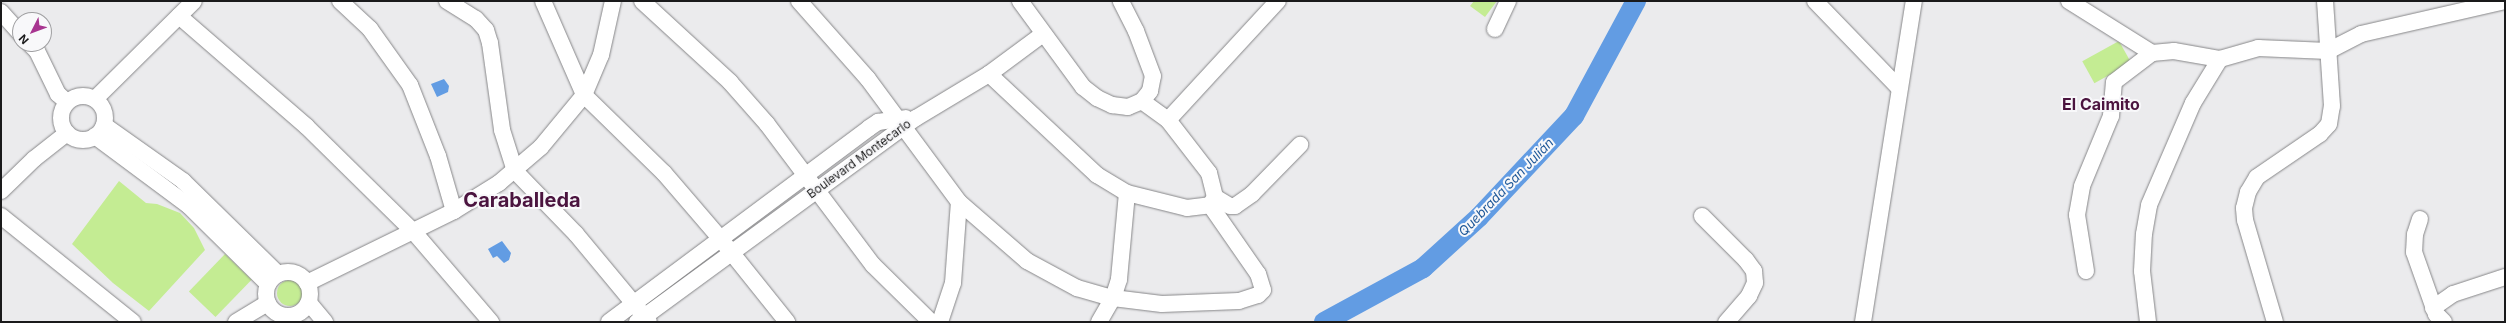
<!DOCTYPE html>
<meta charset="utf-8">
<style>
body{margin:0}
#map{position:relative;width:2506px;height:323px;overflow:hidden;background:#ebebed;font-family:Inter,sans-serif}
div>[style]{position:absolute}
.green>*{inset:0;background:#c4ec93;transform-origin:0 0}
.round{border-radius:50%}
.water>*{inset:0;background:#629ce3}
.river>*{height:20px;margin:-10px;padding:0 10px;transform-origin:10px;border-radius:10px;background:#629ce3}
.roads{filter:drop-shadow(0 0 1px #868688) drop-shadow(0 0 1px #868688)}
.minor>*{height:16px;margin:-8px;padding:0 8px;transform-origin:8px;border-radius:8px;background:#fff}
.minor>.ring{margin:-8px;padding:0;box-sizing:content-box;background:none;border:16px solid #fff;border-radius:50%}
span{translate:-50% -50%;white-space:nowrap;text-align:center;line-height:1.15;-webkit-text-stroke:4px #f8f8fa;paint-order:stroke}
.street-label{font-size:12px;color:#1a1a1b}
.water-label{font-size:13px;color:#1d5798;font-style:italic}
.district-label{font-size:16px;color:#4b143f;font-weight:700}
.town-label{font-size:20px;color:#4b143f;font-weight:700}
.frame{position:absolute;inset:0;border:2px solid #1a1a1b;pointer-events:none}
.north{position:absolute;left:12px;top:12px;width:40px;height:40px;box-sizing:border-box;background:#f8f8fa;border:1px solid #9f9fa1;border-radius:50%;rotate:228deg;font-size:11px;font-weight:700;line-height:16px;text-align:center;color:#1a1a1b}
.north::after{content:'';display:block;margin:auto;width:14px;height:18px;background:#a83590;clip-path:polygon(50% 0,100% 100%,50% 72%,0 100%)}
</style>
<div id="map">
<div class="green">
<i style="clip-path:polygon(1474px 1px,1497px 1px,1485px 17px,1470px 6px)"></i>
<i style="left:2119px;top:41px;width:25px;height:42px;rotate:61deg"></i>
<i style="clip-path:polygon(119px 181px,146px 203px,157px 204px,180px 213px,194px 228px,205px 250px,149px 311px,113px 283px,72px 244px)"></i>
<i style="left:225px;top:254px;width:37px;height:52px;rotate:44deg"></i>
<i class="round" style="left:277px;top:280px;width:26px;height:26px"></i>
</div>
<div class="water">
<i style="clip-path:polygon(444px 79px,449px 86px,448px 92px,437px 97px,431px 84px)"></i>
<i style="clip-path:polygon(502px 241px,511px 253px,509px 260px,504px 263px,497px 256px,493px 258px,488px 249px)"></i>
</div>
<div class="river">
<i style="left:1324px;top:322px;width:113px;rotate:-28.6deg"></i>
<i style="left:1423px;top:268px;width:76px;rotate:-42.3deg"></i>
<i style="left:1479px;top:217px;width:139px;rotate:-46.8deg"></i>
<i style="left:1574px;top:116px;width:131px;rotate:-61.7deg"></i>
</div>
<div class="roads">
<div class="minor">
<i style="left:340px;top:1px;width:41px;rotate:43deg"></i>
<i style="left:370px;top:29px;width:69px;rotate:54.5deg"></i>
<i style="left:410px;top:85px;width:76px;rotate:68.5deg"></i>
<i style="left:438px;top:156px;width:57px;rotate:73.8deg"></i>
<i style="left:447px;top:1px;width:34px;rotate:32deg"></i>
<i style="left:476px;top:19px;width:15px;rotate:48deg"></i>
<i style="left:486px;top:30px;width:14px;rotate:73deg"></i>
<i style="left:490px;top:43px;width:88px;rotate:82.1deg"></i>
<i style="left:502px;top:130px;width:43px;rotate:72.4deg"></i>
<i style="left:515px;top:171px;width:88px;rotate:45.9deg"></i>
<i style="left:576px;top:234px;width:114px;rotate:50.3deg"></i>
<i style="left:543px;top:1px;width:103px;rotate:66.4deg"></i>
<i style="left:584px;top:95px;width:112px;rotate:44.3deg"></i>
<i style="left:664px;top:173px;width:84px;rotate:49.3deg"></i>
<i style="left:719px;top:237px;width:109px;rotate:51.3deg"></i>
<i style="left:642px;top:1px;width:120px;rotate:42.6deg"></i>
<i style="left:730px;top:82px;width:56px;rotate:48.6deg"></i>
<i style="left:767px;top:124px;width:176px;rotate:53.1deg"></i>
<i style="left:873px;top:265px;width:81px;rotate:44.5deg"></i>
<i style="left:799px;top:1px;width:104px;rotate:48.5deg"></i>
<i style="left:868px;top:79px;width:153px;rotate:53.5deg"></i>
<i style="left:959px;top:202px;width:90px;rotate:40.9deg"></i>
<i style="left:1027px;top:261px;width:57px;rotate:28.4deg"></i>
<i style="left:1077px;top:288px;width:37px;rotate:16deg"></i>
<i style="left:1113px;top:298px;width:49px;rotate:7deg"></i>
<i style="left:1162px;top:304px;width:77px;rotate:-2.2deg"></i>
<i style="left:1239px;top:301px;width:20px;rotate:-18deg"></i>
<i style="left:1258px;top:295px;width:7px;rotate:-45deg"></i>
<i style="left:1263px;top:290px;width:17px;rotate:-107deg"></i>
<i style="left:1258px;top:274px;width:84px;rotate:-124.8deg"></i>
<i style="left:1020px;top:1px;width:107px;rotate:53.8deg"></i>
<i style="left:1083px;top:87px;width:18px;rotate:38deg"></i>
<i style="left:1097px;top:98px;width:17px;rotate:25deg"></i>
<i style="left:1112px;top:105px;width:16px;rotate:7deg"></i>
<i style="left:1128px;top:107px;width:15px;rotate:-23deg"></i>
<i style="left:1142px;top:101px;width:13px;rotate:-51deg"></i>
<i style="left:1150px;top:91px;width:15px;rotate:-79deg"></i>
<i style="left:1153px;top:76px;width:48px;rotate:-110.7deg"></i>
<i style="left:1136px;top:31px;width:34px;rotate:-117deg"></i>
<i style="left:1815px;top:1px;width:121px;rotate:46deg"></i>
<i style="left:2069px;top:1px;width:98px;rotate:32.1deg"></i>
<i style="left:2152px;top:53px;width:22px;rotate:-5deg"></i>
<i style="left:2174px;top:51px;width:47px;rotate:9.9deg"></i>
<i style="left:2220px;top:59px;width:40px;rotate:-16deg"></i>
<i style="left:2258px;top:48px;width:70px;rotate:2.5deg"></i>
<i style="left:2328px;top:51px;width:37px;rotate:-27deg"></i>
<i style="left:2361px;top:34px;width:148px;rotate:-12.9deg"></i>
<i style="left:1px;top:12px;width:28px;rotate:48deg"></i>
<i style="left:179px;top:16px;width:169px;rotate:40.9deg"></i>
<i style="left:307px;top:127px;width:148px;rotate:44.5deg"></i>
<i style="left:413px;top:231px;width:120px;rotate:49.4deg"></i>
<i style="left:1495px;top:29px;width:31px;rotate:-65deg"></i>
<i style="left:30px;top:44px;width:10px;rotate:45deg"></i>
<i style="left:37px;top:51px;width:48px;rotate:64deg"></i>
<i style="left:58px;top:94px;width:12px;rotate:42deg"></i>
<i style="left:989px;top:74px;width:148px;rotate:43.1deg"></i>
<i style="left:1097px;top:175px;width:35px;rotate:31deg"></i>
<i style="left:1127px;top:193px;width:62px;rotate:14deg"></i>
<i style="left:1187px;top:208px;width:23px;rotate:-7deg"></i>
<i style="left:1210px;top:205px;width:9px;rotate:-58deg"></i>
<i style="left:1215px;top:197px;width:25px;rotate:-104deg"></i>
<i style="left:1209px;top:173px;width:67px;rotate:-127.7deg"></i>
<i style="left:1168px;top:120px;width:32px;rotate:-144deg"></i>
<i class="ring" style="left:61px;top:96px;width:28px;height:28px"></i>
<i style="left:95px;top:99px;width:139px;rotate:-44.7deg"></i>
<i style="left:1168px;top:120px;width:162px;rotate:-47.3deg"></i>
<i style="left:104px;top:125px;width:97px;rotate:35.3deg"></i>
<i style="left:183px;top:181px;width:133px;rotate:44.4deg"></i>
<i style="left:95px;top:136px;width:117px;rotate:36.7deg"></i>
<i style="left:189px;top:206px;width:111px;rotate:44.6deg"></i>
<i style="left:1px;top:191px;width:46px;rotate:-44.1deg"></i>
<i style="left:34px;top:159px;width:42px;rotate:-38.2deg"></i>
<i style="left:1215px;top:197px;width:17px;rotate:31deg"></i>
<i style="left:1230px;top:206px;width:5px"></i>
<i style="left:1235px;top:206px;width:21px;rotate:-35deg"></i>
<i style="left:1252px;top:194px;width:69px;rotate:-45.6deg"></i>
<i style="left:1px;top:216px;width:169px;rotate:38.8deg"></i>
<i style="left:1702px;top:216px;width:62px;rotate:45deg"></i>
<i style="left:1746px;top:260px;width:14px;rotate:54deg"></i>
<i style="left:1754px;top:271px;width:12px;rotate:85deg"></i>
<i style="left:1755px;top:283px;width:14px;rotate:115deg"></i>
<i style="left:1749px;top:296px;width:35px;rotate:131deg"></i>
<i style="left:2420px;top:219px;width:16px;rotate:108deg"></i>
<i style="left:2415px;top:234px;width:18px;rotate:93deg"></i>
<i style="left:2414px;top:252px;width:66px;rotate:70.5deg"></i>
<i style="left:2436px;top:314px;width:11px;rotate:45deg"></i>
<i style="left:2086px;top:271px;width:57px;rotate:-99.1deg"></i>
<i style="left:2077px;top:215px;width:29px;rotate:-80deg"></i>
<i style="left:2082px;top:186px;width:76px;rotate:-67.5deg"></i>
<i style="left:2111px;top:116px;width:34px;rotate:-85deg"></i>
<i style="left:2114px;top:82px;width:48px;rotate:-37.3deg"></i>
<i class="ring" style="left:266px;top:272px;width:28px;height:28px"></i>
<i style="left:307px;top:283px;width:164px;rotate:-26.1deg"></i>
<i style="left:454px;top:211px;width:53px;rotate:-31.9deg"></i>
<i style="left:499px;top:183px;width:55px;rotate:-40.6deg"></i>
<i style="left:541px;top:147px;width:67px;rotate:-50.4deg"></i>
<i style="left:584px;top:95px;width:43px;rotate:-67deg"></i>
<i style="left:601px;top:55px;width:55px;rotate:-77.5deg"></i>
<i style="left:309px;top:303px;width:25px;rotate:50deg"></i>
<i style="left:2433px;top:308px;width:24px;rotate:-35deg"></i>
<i style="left:2453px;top:294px;width:55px;rotate:-18.1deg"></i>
<i style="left:236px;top:322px;width:37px;rotate:-31deg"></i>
<i style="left:609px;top:322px;width:324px;rotate:-36.7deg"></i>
<i style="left:869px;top:128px;width:11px;rotate:-34deg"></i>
<i style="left:878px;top:122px;width:28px;rotate:-8deg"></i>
<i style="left:637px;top:322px;width:346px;rotate:-36.2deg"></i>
<i style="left:916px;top:118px;width:85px;rotate:-31.1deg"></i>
<i style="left:989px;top:74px;width:67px;rotate:-36.5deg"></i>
<i style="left:940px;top:322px;width:41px;rotate:-71.6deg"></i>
<i style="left:953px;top:283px;width:81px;rotate:-85.8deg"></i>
<i style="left:1099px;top:322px;width:28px;rotate:-60deg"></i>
<i style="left:1113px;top:298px;width:20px;rotate:-72deg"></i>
<i style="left:1119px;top:279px;width:86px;rotate:-84.7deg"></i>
<i style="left:1863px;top:322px;width:325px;rotate:-81deg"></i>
<i style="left:2148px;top:322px;width:51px;rotate:-96.7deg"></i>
<i style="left:2142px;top:271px;width:37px;rotate:-87deg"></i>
<i style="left:2144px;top:234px;width:29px;rotate:-80deg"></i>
<i style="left:2149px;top:205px;width:111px;rotate:-66.7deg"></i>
<i style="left:2193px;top:103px;width:52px;rotate:-58.5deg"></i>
<i style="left:2275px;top:322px;width:106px;rotate:-106.4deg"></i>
<i style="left:2245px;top:220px;width:12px;rotate:-95deg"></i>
<i style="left:2244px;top:208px;width:16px;rotate:-76deg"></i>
<i style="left:2248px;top:192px;width:17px;rotate:-59deg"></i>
<i style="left:2257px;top:177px;width:76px;rotate:-34.3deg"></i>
<i style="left:2320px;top:134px;width:13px;rotate:-48deg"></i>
<i style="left:2329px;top:124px;width:18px;rotate:-81deg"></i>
<i style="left:2332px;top:106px;width:105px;rotate:-93.8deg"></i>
</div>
</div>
<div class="street-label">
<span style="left:859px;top:159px;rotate:-36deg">Boulevard Montecarlo</span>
</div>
<div class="water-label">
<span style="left:1506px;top:187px;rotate:-46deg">Quebrada San Julián</span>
</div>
<div class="district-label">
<span style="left:2101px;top:104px">El Caimito</span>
</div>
<div class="town-label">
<span style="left:522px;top:200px">Caraballeda</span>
</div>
<div class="frame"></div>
<div class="north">N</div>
</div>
